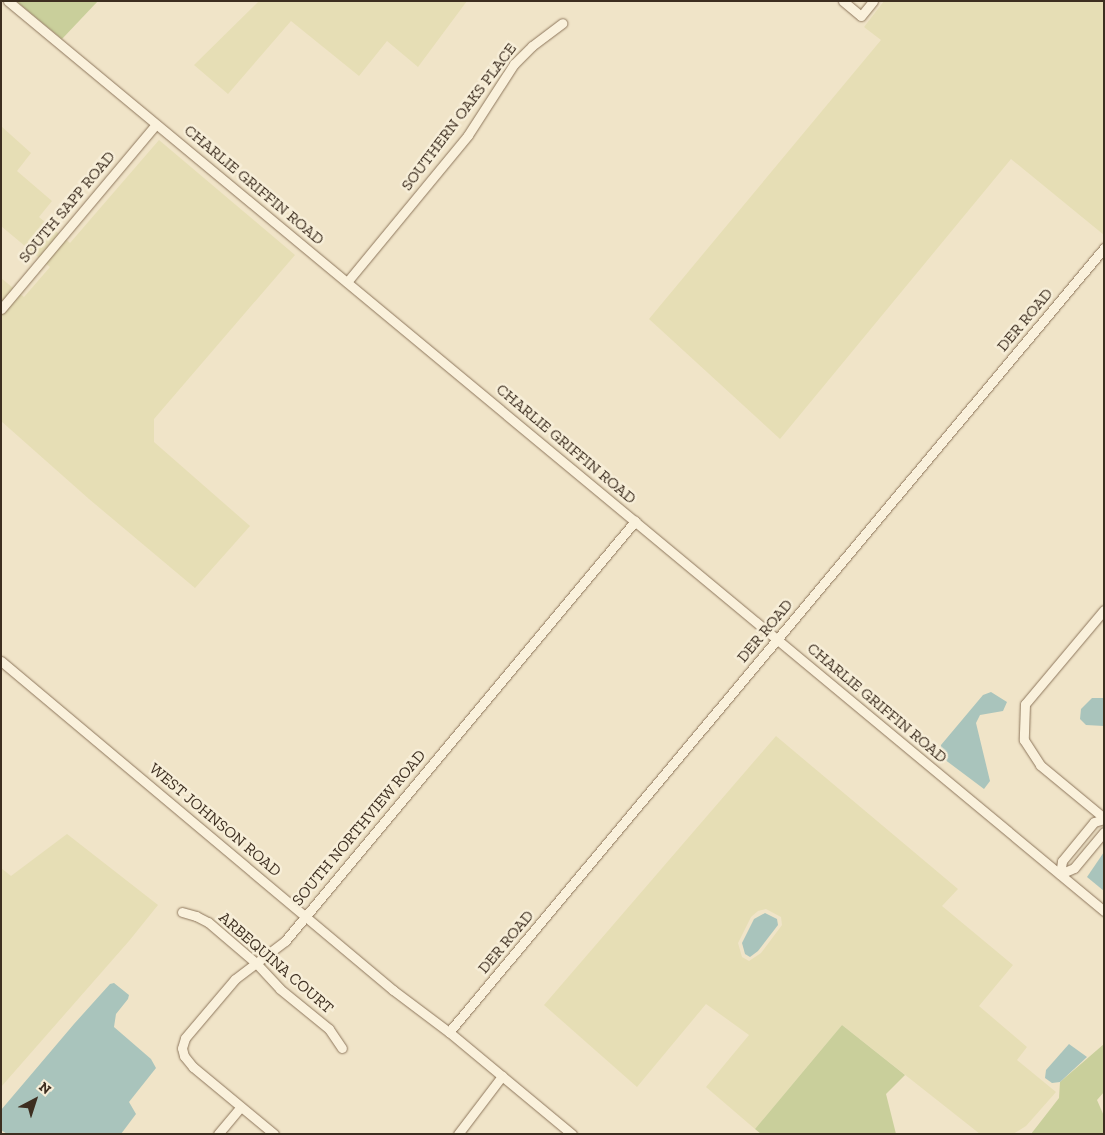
<!DOCTYPE html>
<style>
body{margin:0}
#map{position:relative;width:1105px;height:1135px;overflow:hidden;background:#f0e4c8;font-family:"Zilla Slab",serif}
div>[style]{position:absolute}
.farmland>*{inset:0;background:#e6deb5}
.green>*{inset:0;background:#c9cf9b}
.water>*{inset:0;background:#a9c4bc}
.roads{filter:drop-shadow(0 0 1px #8d765c) drop-shadow(0 0 1px #8d765c)}
.minor>*{height:9px;margin:-4.5px;padding:0 4.5px;transform-origin:4.5px;border-radius:4.5px;background:#faf1dc}
span{translate:-50% -50%;white-space:nowrap;text-align:center;line-height:1.15;-webkit-text-stroke:5px #f7eed8;paint-order:stroke}
.street-label{font-size:16px;color:#3d2e20}
.frame{position:absolute;inset:0;border:2px solid #3d2e20;pointer-events:none}
.north{position:absolute;left:10px;top:1075px;width:50px;height:50px;-webkit-text-stroke:4px #f7eed8;paint-order:stroke;rotate:40deg;font-size:14px;font-weight:700;line-height:20px;text-align:center;color:#3d2e20}
.north::after{content:'';display:block;margin:auto;width:18px;height:22px;background:#3d2e20;clip-path:polygon(50% 0,100% 100%,50% 72%,0 100%)}
</style>
<div id="map">
<div class="farmland">
<i style="clip-path:polygon(259px 1px,467px 1px,418px 67px,387px 41px,359px 76px,291px 21px,228px 94px,194px 65px)"></i>
<i style="clip-path:polygon(884px 1px,1104px 1px,1104px 235px,1011px 159px,780px 439px,649px 319px,881px 40px,864px 27px)"></i>
<i style="clip-path:polygon(1px 126px,31px 153px,17px 171px,52px 201px,39px 217px,70px 243px,159px 140px,295px 255px,154px 419px,154px 442px,250px 526px,195px 588px,89px 499px,1px 421px,1px 278px,24px 297px,50px 267px,1px 226px)"></i>
<i style="clip-path:polygon(evenodd,776px 736px,958px 889px,942px 906px,1013px 965px,979px 1006px,1027px 1047px,1017px 1060px,1056px 1092px,1026px 1126px,1013px 1134px,980px 1134px,842px 1025px,755px 1129px,706px 1087px,749px 1035px,706px 1004px,637px 1087px,544px 1005px,776px 736px,766px 909px,781px 917px,782px 925px,761px 953px,749px 961px,742px 957px,738px 943px,751px 917px,758px 911px,766px 909px)"></i>
<i style="clip-path:polygon(67px 834px,158px 905px,129px 941px,1px 1087px,1px 868px,11px 876px)"></i>
</div>
<div class="green">
<i style="clip-path:polygon(16px 1px,98px 1px,62px 39px)"></i>
<i style="clip-path:polygon(842px 1025px,905px 1075px,886px 1094px,896px 1134px,761px 1134px,755px 1129px)"></i>
<i style="clip-path:polygon(1104px 1044px,1104px 1092px,1097px 1100px,1104px 1116px,1104px 1134px,1031px 1134px,1059px 1098px,1060px 1082px)"></i>
</div>
<div class="water">
<i style="clip-path:polygon(991px 692px,1007px 702px,1003px 711px,980px 715px,976px 723px,990px 781px,984px 789px,940px 756px,941px 745px,983px 695px)"></i>
<i style="clip-path:polygon(1092px 698px,1104px 698px,1104px 726px,1086px 725px,1080px 719px,1081px 709px)"></i>
<i style="clip-path:polygon(1104px 852px,1104px 891px,1087px 877px)"></i>
<i style="clip-path:polygon(765px 913px,777px 919px,778px 925px,758px 951px,750px 957px,745px 954px,742px 943px,754px 919px)"></i>
<i style="clip-path:polygon(114px 983px,129px 995px,128px 999px,116px 1014px,114px 1027px,151px 1059px,156px 1068px,129px 1102px,136px 1114px,121px 1134px,7px 1134px,1px 1130px,1px 1110px,74px 1024px,110px 984px)"></i>
<i style="clip-path:polygon(1069px 1044px,1087px 1057px,1060px 1082px,1052px 1083px,1045px 1078px,1046px 1070px)"></i>
</div>
<div class="roads">
<div class="minor">
<i style="left:8px;top:1px;width:1425px;rotate:39.7deg"></i>
<i style="left:843px;top:1px;width:23px;rotate:40deg"></i>
<i style="left:861px;top:16px;width:19px;rotate:-51deg"></i>
<i style="left:347px;top:282px;width:190px;rotate:-50.5deg"></i>
<i style="left:468px;top:135px;width:85px;rotate:-57.1deg"></i>
<i style="left:514px;top:64px;width:25px;rotate:-45deg"></i>
<i style="left:532px;top:46px;width:38px;rotate:-37deg"></i>
<i style="left:1px;top:309px;width:241px;rotate:-50deg"></i>
<i style="left:1104px;top:610px;width:123px;rotate:130deg"></i>
<i style="left:1025px;top:704px;width:36px;rotate:92deg"></i>
<i style="left:1024px;top:740px;width:30px;rotate:57deg"></i>
<i style="left:1040px;top:765px;width:83px;rotate:39.6deg"></i>
<i style="left:1px;top:661px;width:512px;rotate:40.01deg"></i>
<i style="left:393px;top:990px;width:70px;rotate:36.9deg"></i>
<i style="left:449px;top:1032px;width:160px;rotate:39.7deg"></i>
<i style="left:1060px;top:874px;width:13px;rotate:-81deg"></i>
<i style="left:1062px;top:861px;width:50px;rotate:-50.6deg"></i>
<i style="left:1094px;top:822px;width:10px;rotate:-17deg"></i>
<i style="left:1060px;top:874px;width:15px;rotate:-23deg"></i>
<i style="left:1074px;top:868px;width:47px;rotate:-50.2deg"></i>
<i style="left:182px;top:912px;width:15px;rotate:16deg"></i>
<i style="left:196px;top:916px;width:13px;rotate:27deg"></i>
<i style="left:208px;top:922px;width:63px;rotate:40.5deg"></i>
<i style="left:256px;top:963px;width:35px;rotate:47deg"></i>
<i style="left:280px;top:989px;width:63px;rotate:39.2deg"></i>
<i style="left:329px;top:1029px;width:23px;rotate:56deg"></i>
<i style="left:449px;top:1032px;width:1022px;rotate:-50.12deg"></i>
<i style="left:218px;top:1134px;width:35px;rotate:-50deg"></i>
<i style="left:274px;top:1134px;width:105px;rotate:-140.4deg"></i>
<i style="left:193px;top:1067px;width:14px;rotate:-129deg"></i>
<i style="left:184px;top:1056px;width:8px;rotate:-104deg"></i>
<i style="left:182px;top:1048px;width:10px;rotate:-73deg"></i>
<i style="left:185px;top:1038px;width:77px;rotate:-49.7deg"></i>
<i style="left:235px;top:979px;width:63px;rotate:-37.2deg"></i>
<i style="left:285px;top:941px;width:547px;rotate:-50.19deg"></i>
<i style="left:458px;top:1134px;width:73px;rotate:-52.8deg"></i>
</div>
</div>
<div class="street-label">
<span style="left:459px;top:117px;rotate:-53deg">SOUTHERN OAKS PLACE</span>
<span style="left:254px;top:185px;rotate:40deg">CHARLIE GRIFFIN ROAD</span>
<span style="left:67px;top:207px;rotate:-50deg">SOUTH SAPP ROAD</span>
<span style="left:1025px;top:320px;rotate:-50deg">DER ROAD</span>
<span style="left:566px;top:444px;rotate:40deg">CHARLIE GRIFFIN ROAD</span>
<span style="left:765px;top:631px;rotate:-50deg">DER ROAD</span>
<span style="left:877px;top:703px;rotate:40deg">CHARLIE GRIFFIN ROAD</span>
<span style="left:215px;top:820px;rotate:40deg">WEST JOHNSON ROAD</span>
<span style="left:359px;top:828px;rotate:-50deg">SOUTH NORTHVIEW ROAD</span>
<span style="left:506px;top:942px;rotate:-50deg">DER ROAD</span>
<span style="left:276px;top:963px;rotate:41deg">ARBEQUINA COURT</span>
</div>
<div class="frame"></div>
<div class="north">N</div>
</div>
